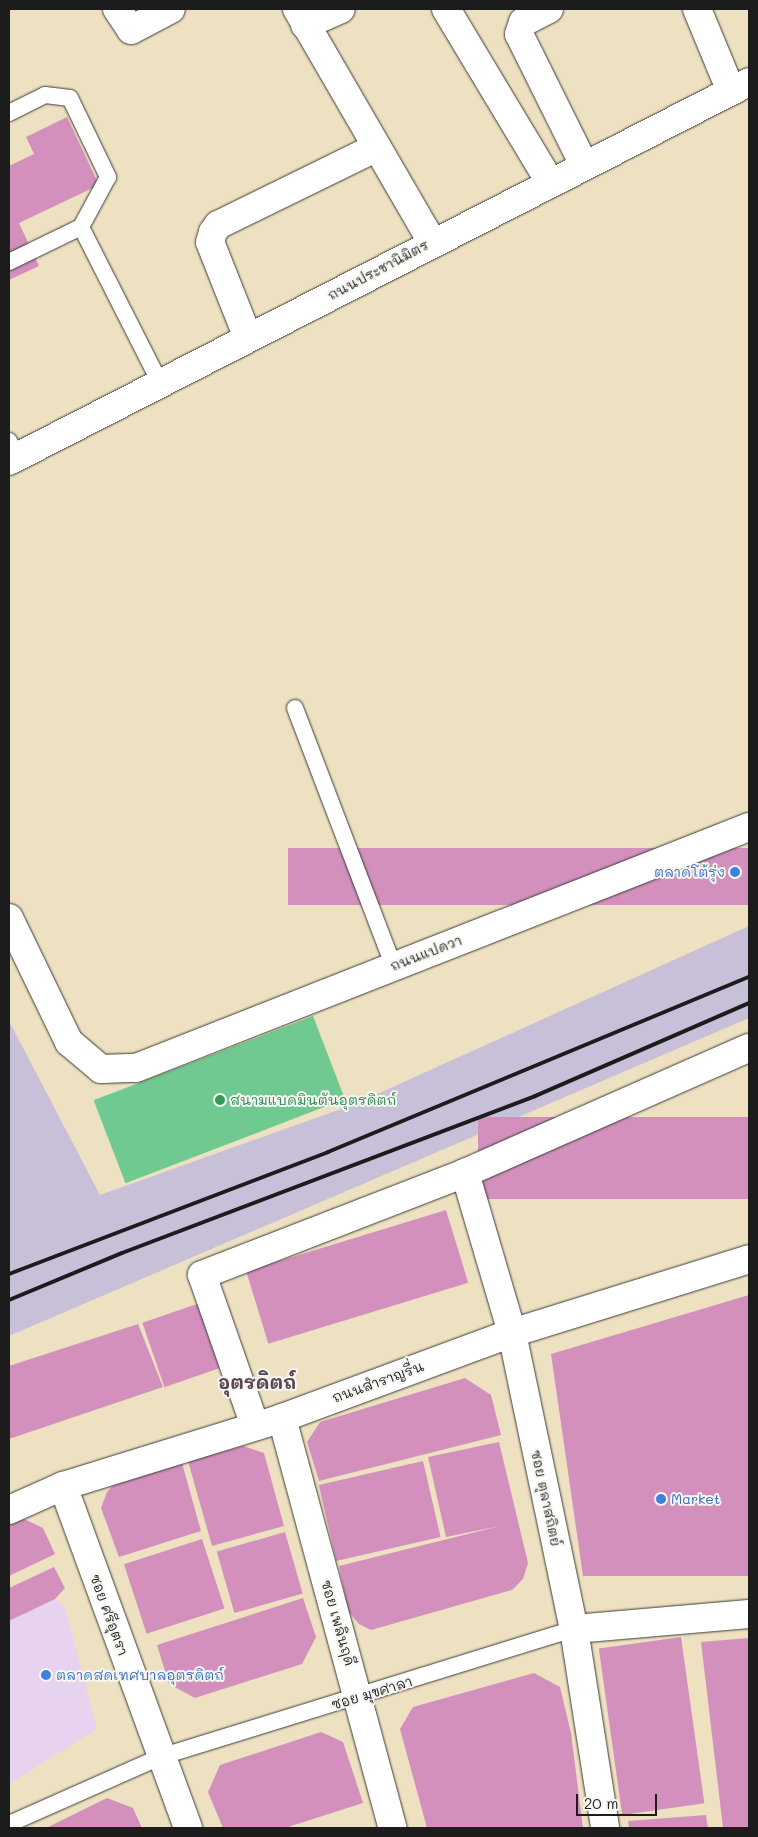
<!DOCTYPE html>
<meta charset="utf-8">
<style>
body{margin:0}
#map{position:relative;width:758px;height:1837px;overflow:hidden;background:#eee1c1;font-family:Mali,"Playpen Sans Thai",sans-serif}
div>[style]{position:absolute}
.built>*{inset:0;background:#e7d2ef}
.industrial>*{inset:0;background:#c8bfd8}
.green>*{inset:0;background:#6fc990;transform-origin:0 0}
.building>*{inset:0;background:#d390bd;transform-origin:0 0}
.roads{filter:drop-shadow(0 0 1px #3c3a35) drop-shadow(0 0 1px #3c3a35)}
.service>*{height:16px;margin:-8px;padding:0 8px;transform-origin:8px;border-radius:8px;background:#fff}
.minor>*{height:28px;margin:-14px;padding:0 14px;transform-origin:14px;border-radius:14px;background:#fff}
.tertiary>*{height:28px;margin:-14px;padding:0 14px;transform-origin:14px;border-radius:14px;background:#fff}
.secondary>*{height:28px;margin:-14px;padding:0 14px;transform-origin:14px;border-radius:14px;background:#fff}
.rail>*{height:4px;margin:-2px;padding:0 2px;transform-origin:2px;border-radius:2px;background:#1c1c1c}
.dots>*{width:14px;height:14px;translate:-50% -50%;box-sizing:border-box;border:2px solid #f6f6f2;border-radius:50%}
span{translate:-50% -50%;white-space:nowrap;text-align:center;line-height:1.15;-webkit-text-stroke:4px #f6f6f2;paint-order:stroke}
.street-label{font-size:14px;color:#1c1c1c}
.shop-label{font-size:14px;color:#366cbe}
.right{translate:-100% -50%;text-align:right}
.left{translate:0 -50%;text-align:left}
.leisure-label{font-size:14px;color:#27864d}
.district-label{font-size:19px;color:#5c4554;font-weight:700}
.frame{position:absolute;inset:0;border:10px solid #1c1c1c;pointer-events:none}
.scale{position:absolute;left:576px;top:1794px;width:81px;height:22px;box-sizing:border-box;border:2px solid #1c1c1c;border-top:0;padding-left:6px;font-size:15px;line-height:18px;white-space:nowrap;color:#1c1c1c;-webkit-text-stroke:4px #f6f6f2;paint-order:stroke}
</style>
<div id="map">
<div class="built">
<i style="clip-path:polygon(55px 1599px,65px 1607px,97px 1729px,9px 1784px,9px 1621px)"></i>
</div>
<div class="industrial">
<i style="clip-path:polygon(749px 926px,749px 1018px,9px 1336px,9px 1021px,100px 1195px,355px 1104px)"></i>
</div>
<div class="green">
<i style="left:313px;top:1016px;width:89px;height:235px;rotate:69deg"></i>
</div>
<div class="building">
<i style="clip-path:polygon(67px 117px,99px 185px,19px 223px,39px 266px,9px 280px,9px 166px,34px 154px,26px 137px)"></i>
<i style="left:749px;top:848px;width:57px;height:461px;rotate:90deg"></i>
<i style="left:749px;top:1117px;width:82px;height:271px;rotate:90deg"></i>
<i style="left:446px;top:1210px;width:76px;height:209px;rotate:73deg"></i>
<i style="clip-path:polygon(749px 1295px,749px 1576px,583px 1576px,551px 1354px)"></i>
<i style="left:200px;top:1303px;width:68px;height:61px;rotate:71deg"></i>
<i style="clip-path:polygon(138px 1324px,163px 1387px,9px 1439px,9px 1366px)"></i>
<i style="clip-path:polygon(465px 1378px,491px 1395px,501px 1435px,319px 1481px,307px 1442px,320px 1422px)"></i>
<i style="clip-path:polygon(499px 1442px,528px 1563px,523px 1579px,512px 1590px,371px 1630px,359px 1624px,348px 1611px,339px 1566px,500px 1526px,446px 1537px,428px 1457px)"></i>
<i style="clip-path:polygon(243px 1446px,264px 1453px,284px 1526px,212px 1546px,188px 1461px)"></i>
<i style="left:423px;top:1461px;width:78px;height:107px;rotate:77deg"></i>
<i style="clip-path:polygon(182px 1463px,201px 1531px,119px 1557px,101px 1508px,107px 1492px,117px 1481px)"></i>
<i style="clip-path:polygon(22px 1518px,43px 1528px,55px 1554px,9px 1576px,9px 1524px)"></i>
<i style="left:285px;top:1532px;width:64px;height:71px;rotate:74deg"></i>
<i style="left:202px;top:1539px;width:73px;height:82px;rotate:72deg"></i>
<i style="clip-path:polygon(54px 1567px,65px 1588px,55px 1599px,9px 1621px,9px 1588px)"></i>
<i style="clip-path:polygon(303px 1598px,316px 1637px,302px 1664px,195px 1698px,169px 1684px,157px 1645px)"></i>
<i style="left:681px;top:1637px;width:168px;height:83px;rotate:82deg"></i>
<i style="clip-path:polygon(749px 1638px,749px 1828px,723px 1828px,701px 1642px)"></i>
<i style="clip-path:polygon(534px 1673px,560px 1687px,571px 1733px,583px 1828px,427px 1828px,400px 1729px,413px 1707px)"></i>
<i style="clip-path:polygon(321px 1732px,343px 1742px,363px 1803px,285px 1828px,223px 1828px,208px 1792px,220px 1765px)"></i>
<i style="clip-path:polygon(107px 1798px,133px 1808px,142px 1828px,46px 1828px)"></i>
<i style="clip-path:polygon(706px 1815px,708px 1828px,629px 1828px,628px 1821px)"></i>
</div>
<div class="roads">
<div class="service">
<i style="left:9px;top:113px;width:40px;rotate:-26.6deg"></i>
<i style="left:45px;top:95px;width:25px;rotate:7deg"></i>
<i style="left:70px;top:98px;width:88px;rotate:64.3deg"></i>
<i style="left:108px;top:177px;width:57px;rotate:118.4deg"></i>
<i style="left:81px;top:227px;width:175px;rotate:63.1deg"></i>
<i style="left:9px;top:262px;width:80px;rotate:-25.9deg"></i>
<i style="left:9px;top:441px;width:18px;rotate:63deg"></i>
<i style="left:295px;top:708px;width:275px;rotate:69.1deg"></i>
<i style="left:9px;top:1824px;width:165px;rotate:-23.9deg"></i>
<i style="left:160px;top:1757px;width:433px;rotate:-17.2deg"></i>
</div>
<div class="minor">
<i style="left:117px;top:9px;width:25px;rotate:56deg"></i>
<i style="left:131px;top:30px;width:45px;rotate:-27.7deg"></i>
<i style="left:297px;top:9px;width:269px;rotate:59.9deg"></i>
<i style="left:446px;top:9px;width:202px;rotate:59deg"></i>
<i style="left:549px;top:9px;width:29px;rotate:153deg"></i>
<i style="left:523px;top:22px;width:13px;rotate:108deg"></i>
<i style="left:519px;top:34px;width:146px;rotate:63.6deg"></i>
<i style="left:697px;top:9px;width:89px;rotate:67.5deg"></i>
<i style="left:305px;top:25px;width:39px;rotate:-24deg"></i>
<i style="left:248px;top:338px;width:103px;rotate:-111.6deg"></i>
<i style="left:210px;top:242px;width:10px;rotate:-73deg"></i>
<i style="left:213px;top:232px;width:9px;rotate:-54deg"></i>
<i style="left:218px;top:225px;width:177px;rotate:-26.1deg"></i>
<i style="left:465px;top:1173px;width:167px;rotate:73.6deg"></i>
<i style="left:512px;top:1333px;width:302px;rotate:78.2deg"></i>
<i style="left:574px;top:1629px;width:201px;rotate:81.1deg"></i>
<i style="left:282px;top:1418px;width:425px;rotate:74.9deg"></i>
<i style="left:255px;top:1426px;width:160px;rotate:-109.3deg"></i>
<i style="left:202px;top:1275px;width:282px;rotate:-21.2deg"></i>
<i style="left:465px;top:1173px;width:310px;rotate:-23.8deg"></i>
<i style="left:63px;top:1486px;width:364px;rotate:69.9deg"></i>
<i style="left:574px;top:1629px;width:176px;rotate:-4.9deg"></i>
</div>
<div class="tertiary">
<i style="left:9px;top:918px;width:138px;rotate:64.2deg"></i>
<i style="left:69px;top:1042px;width:42px;rotate:40.2deg"></i>
<i style="left:101px;top:1069px;width:35px;rotate:-2deg"></i>
<i style="left:136px;top:1068px;width:659px;rotate:-21.46deg"></i>
<i style="left:9px;top:1510px;width:59px;rotate:-24deg"></i>
<i style="left:63px;top:1486px;width:229px;rotate:-17.2deg"></i>
<i style="left:282px;top:1418px;width:245px;rotate:-20.3deg"></i>
<i style="left:512px;top:1333px;width:248px;rotate:-17.3deg"></i>
</div>
<div class="secondary">
<i style="left:9px;top:461px;width:831px;rotate:-27.12deg"></i>
</div>
</div>
<div class="rail">
<i style="left:9px;top:1274px;width:342px;rotate:-20.9deg"></i>
<i style="left:328px;top:1152px;width:456px;rotate:-22.6deg"></i>
<i style="left:9px;top:1300px;width:122px;rotate:-22.6deg"></i>
<i style="left:122px;top:1253px;width:442px;rotate:-20.8deg"></i>
<i style="left:535px;top:1096px;width:233px;rotate:-23.5deg"></i>
</div>
<div class="dots">
<i style="left:735px;top:872px;background:#3f7fe0"></i>
<i style="left:220px;top:1100px;background:#2e9e5b"></i>
<i style="left:661px;top:1499px;background:#3f7fe0"></i>
<i style="left:46px;top:1675px;background:#3f7fe0"></i>
</div>
<div class="street-label">
<span style="left:378px;top:270px;rotate:-28deg">ถนนประชานิมิตร</span>
<span style="left:426px;top:953px;rotate:-21deg">ถนนแปดวา</span>
<span style="left:378px;top:1382px;rotate:-20deg">ถนนสำราญรื่น</span>
<span style="left:546px;top:1498px;rotate:78deg">ซอย ตุลาสถิตย์</span>
<span style="left:109px;top:1615px;rotate:70deg">ซอย ศรีอุตรา</span>
<span style="left:338px;top:1623px;rotate:74deg">ซอย เพลินฤดี</span>
<span style="left:372px;top:1693px;rotate:-17deg">ซอย มุขศาลา</span>
</div>
<div class="shop-label">
<span class="right" style="left:725px;top:872px">ตลาดโต้รุ่ง</span>
<span class="left" style="left:671px;top:1499px">Market</span>
<span class="left" style="left:56px;top:1675px">ตลาดสดเทศบาลอุตรดิตถ์</span>
</div>
<div class="leisure-label">
<span class="left" style="left:230px;top:1100px">สนามแบดมินตันอุตรดิตถ์</span>
</div>
<div class="district-label">
<span style="left:257px;top:1382px">อุตรดิตถ์</span>
</div>
<div class="frame"></div>
<div class="scale">20 m</div>
</div>
